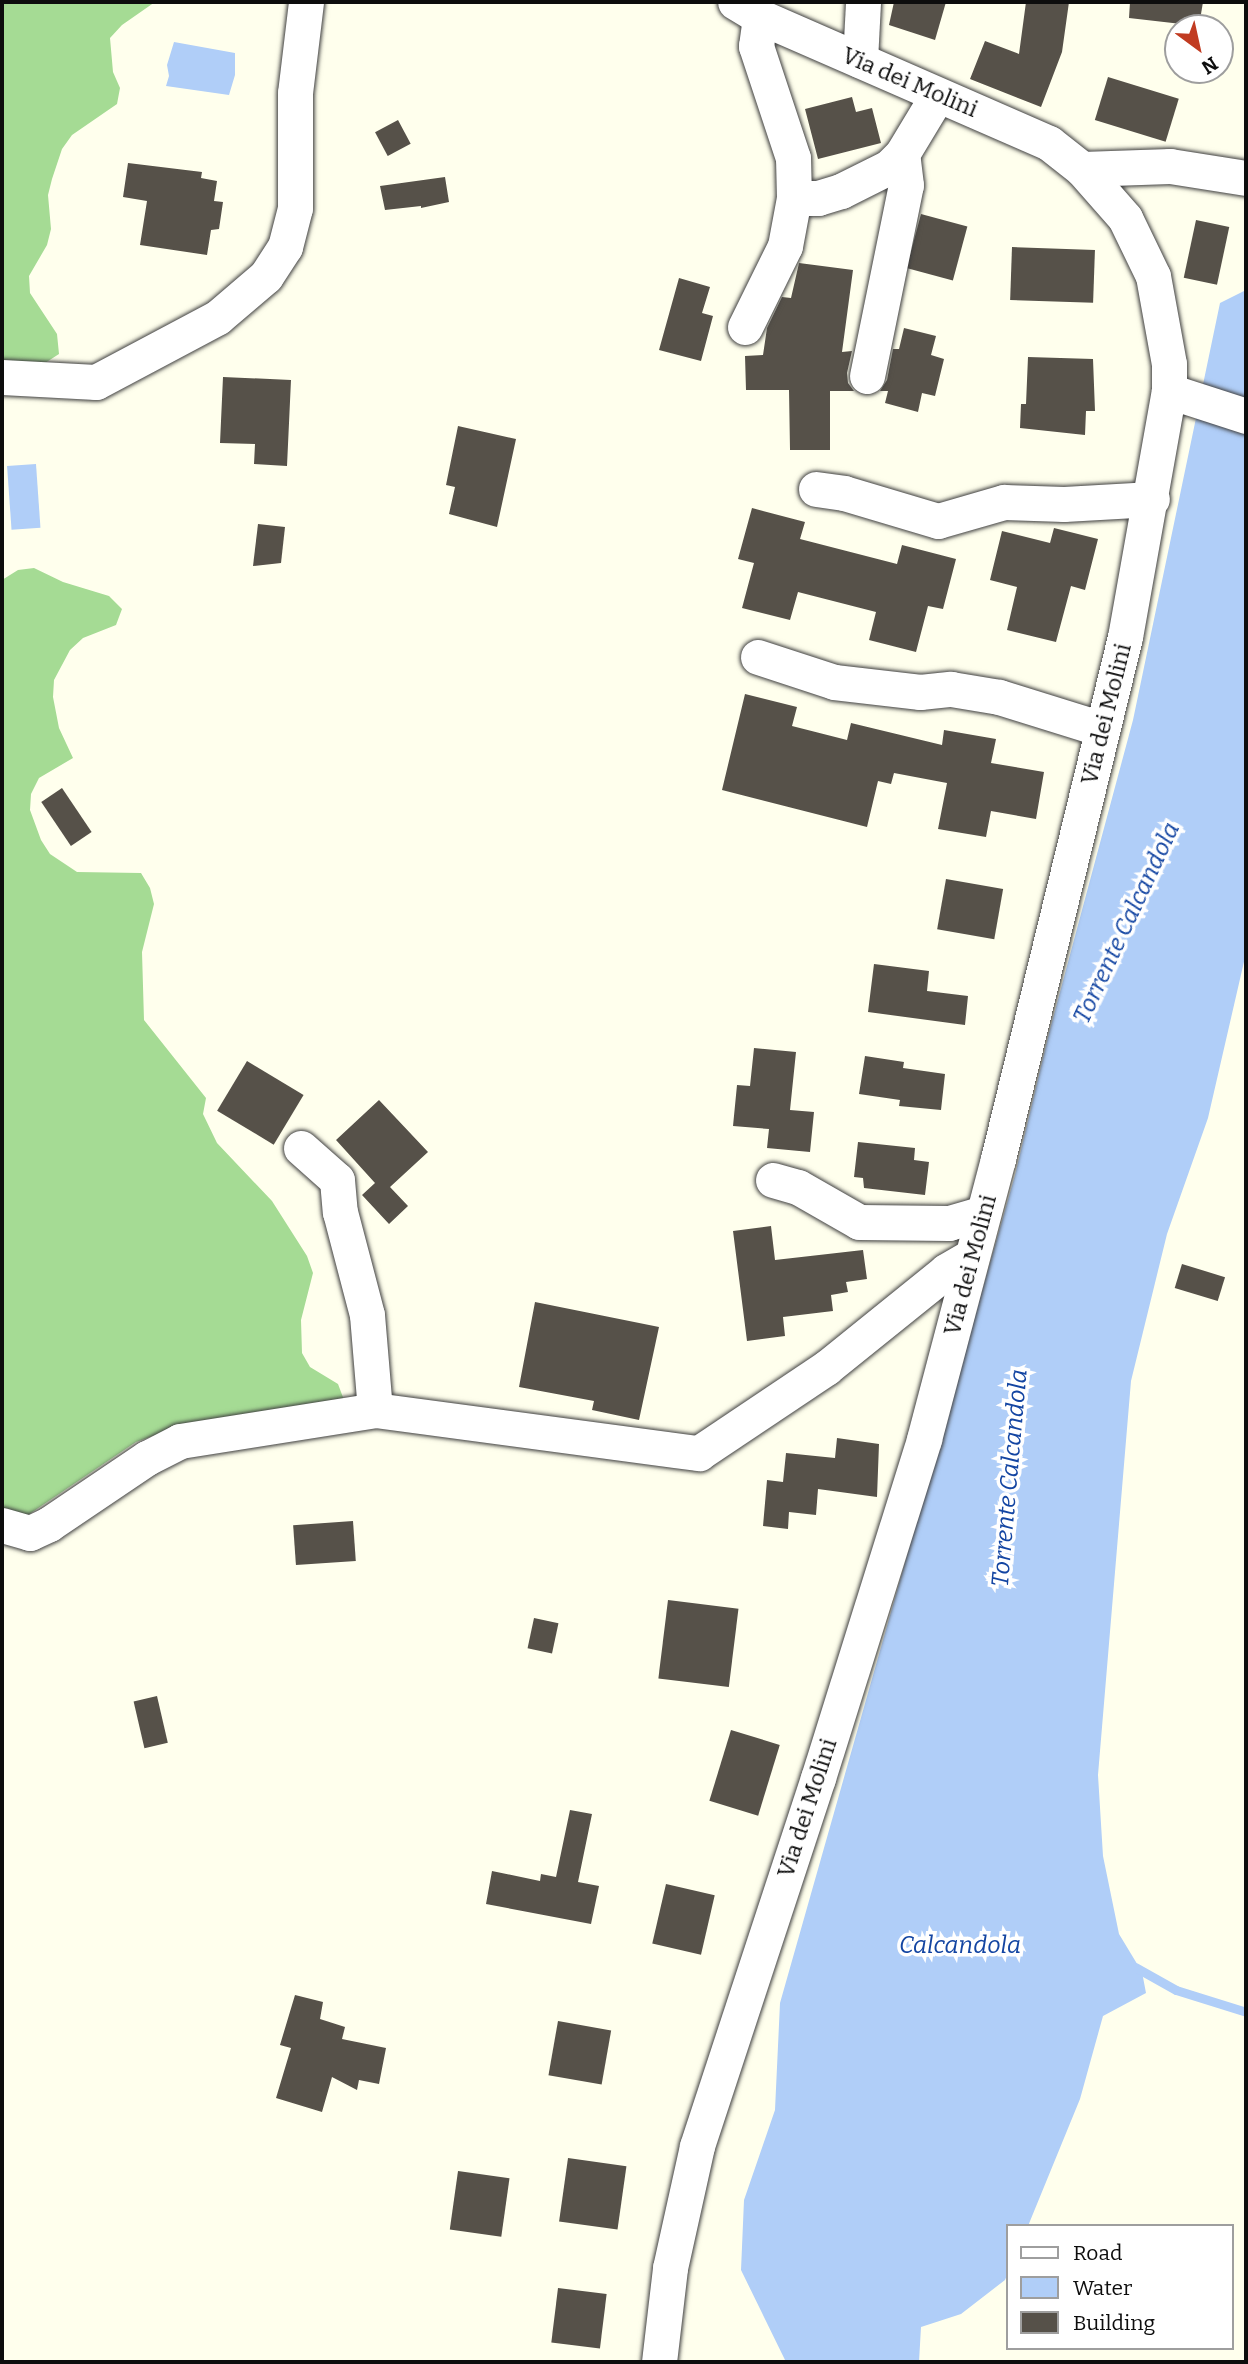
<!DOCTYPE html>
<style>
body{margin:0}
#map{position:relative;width:1248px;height:2364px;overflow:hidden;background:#ffffed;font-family:Bitter,serif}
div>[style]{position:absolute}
.forest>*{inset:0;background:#a5db94}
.water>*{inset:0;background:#b0cef8;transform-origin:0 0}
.stream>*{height:9px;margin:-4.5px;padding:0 4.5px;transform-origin:4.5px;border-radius:4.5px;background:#b0cef8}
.building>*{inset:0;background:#565149;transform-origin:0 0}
.roads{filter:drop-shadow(0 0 2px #404040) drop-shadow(0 0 2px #404040)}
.minor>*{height:35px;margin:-17.5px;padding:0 17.5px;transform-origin:17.5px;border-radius:17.5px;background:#fff}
span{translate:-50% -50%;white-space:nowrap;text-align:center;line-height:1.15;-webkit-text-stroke:7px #fff;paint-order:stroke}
.street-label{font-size:23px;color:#0d0d0d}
.water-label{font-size:24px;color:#1345a2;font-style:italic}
.frame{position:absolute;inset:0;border:4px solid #0d0d0d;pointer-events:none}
.legend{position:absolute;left:1006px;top:2224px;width:228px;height:126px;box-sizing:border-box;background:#fff;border:2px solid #9e9e9e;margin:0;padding:9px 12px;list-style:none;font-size:21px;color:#0d0d0d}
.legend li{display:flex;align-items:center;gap:14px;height:35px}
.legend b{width:35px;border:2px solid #9e9e9e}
.north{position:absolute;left:1164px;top:14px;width:70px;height:70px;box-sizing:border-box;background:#fff;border:2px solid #9e9e9e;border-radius:50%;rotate:147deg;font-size:19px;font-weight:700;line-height:28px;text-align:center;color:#0d0d0d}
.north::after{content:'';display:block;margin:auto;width:24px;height:32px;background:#c13b21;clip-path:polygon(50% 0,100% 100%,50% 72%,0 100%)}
</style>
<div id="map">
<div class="forest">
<i style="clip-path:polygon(2px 2px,155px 2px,122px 25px,110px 38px,113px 72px,120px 88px,117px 104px,72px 135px,62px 149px,52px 179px,48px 195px,51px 229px,47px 245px,29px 276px,30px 293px,57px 334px,59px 354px,45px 363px,2px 362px)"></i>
<i style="clip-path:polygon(34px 568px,63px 582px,109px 596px,122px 609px,116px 625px,83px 638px,70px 650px,54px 680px,53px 697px,59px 728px,73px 758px,39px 778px,31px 794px,30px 810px,41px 840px,50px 854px,77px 872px,141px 873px,150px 888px,154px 904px,142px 952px,144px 1020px,206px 1098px,203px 1114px,217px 1143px,272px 1201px,307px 1256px,313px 1273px,301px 1320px,302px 1353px,310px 1367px,338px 1384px,344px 1400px,167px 1431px,136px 1442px,25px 1517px,2px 1507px,2px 580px,18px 570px)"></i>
</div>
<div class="water">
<i style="clip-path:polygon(174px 42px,235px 53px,235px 75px,229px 95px,166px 86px,169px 76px,167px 65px)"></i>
<i style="clip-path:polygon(1246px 290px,1246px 953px,1208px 1118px,1167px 1234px,1131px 1381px,1098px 1775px,1103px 1856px,1119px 1934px,1142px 1972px,1146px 1993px,1103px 2016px,1080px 2099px,1028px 2226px,1008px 2226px,1008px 2273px,1005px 2280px,961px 2314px,921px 2327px,919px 2362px,786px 2362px,741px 2270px,744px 2200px,775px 2110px,780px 2003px,1015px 1175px,1049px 1033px,1133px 720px,1220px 303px)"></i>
<i style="left:36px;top:464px;width:64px;height:29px;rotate:86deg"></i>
</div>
<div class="stream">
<i style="left:1135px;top:1967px;width:47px;rotate:29.3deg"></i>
<i style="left:1176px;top:1990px;width:73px;rotate:17.4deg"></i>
</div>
<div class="building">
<i style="clip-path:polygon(894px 2px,946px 2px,935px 40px,889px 25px)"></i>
<i style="clip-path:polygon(1026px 2px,1069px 2px,1062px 52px,1041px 107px,970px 79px,985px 41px,1019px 54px)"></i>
<i style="clip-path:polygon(1130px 2px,1203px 2px,1199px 26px,1129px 18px)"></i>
<i style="left:1108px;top:77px;width:74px;height:45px;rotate:17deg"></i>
<i style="clip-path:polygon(852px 97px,856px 112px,872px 108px,881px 143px,818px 159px,805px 109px)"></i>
<i style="left:398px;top:120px;width:27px;height:26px;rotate:62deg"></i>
<i style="clip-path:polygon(128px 163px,202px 172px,201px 178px,217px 181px,214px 201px,223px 202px,219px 229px,211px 230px,207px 255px,140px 245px,147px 201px,123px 197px)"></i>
<i style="clip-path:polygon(445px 177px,449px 202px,421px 208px,421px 206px,385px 210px,380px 186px)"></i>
<i style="left:921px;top:214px;width:48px;height:56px;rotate:15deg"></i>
<i style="left:1196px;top:220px;width:34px;height:59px;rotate:12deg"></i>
<i style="left:1012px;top:247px;width:83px;height:53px;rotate:2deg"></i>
<i style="clip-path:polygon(799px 263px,853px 270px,842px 352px,852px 351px,847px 373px,848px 383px,854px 391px,830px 391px,830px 450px,790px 450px,789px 390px,746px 390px,745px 356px,763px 355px,767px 328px,782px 297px,791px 298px)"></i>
<i style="clip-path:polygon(679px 278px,710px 287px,702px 313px,713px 316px,701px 361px,659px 350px)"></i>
<i style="clip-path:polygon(904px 328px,936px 336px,931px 355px,944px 359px,935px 396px,922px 393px,918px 412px,885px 403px,888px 391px,880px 391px,887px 380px,893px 349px,899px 349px)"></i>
<i style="clip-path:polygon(1028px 357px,1093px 359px,1095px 411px,1086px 411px,1085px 435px,1020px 428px,1021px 404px,1026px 404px)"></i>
<i style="clip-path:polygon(223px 377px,291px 380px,287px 466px,254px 464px,255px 444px,220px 443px)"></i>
<i style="clip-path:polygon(458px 426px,516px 439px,497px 527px,449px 514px,455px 487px,446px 485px)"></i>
<i style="clip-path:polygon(752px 508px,805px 522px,800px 539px,897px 564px,902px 545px,956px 559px,943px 609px,928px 606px,916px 652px,869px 640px,876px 612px,798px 592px,790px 620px,742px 608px,754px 563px,738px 559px)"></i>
<i style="clip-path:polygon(258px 524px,285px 527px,281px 563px,253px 566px)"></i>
<i style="clip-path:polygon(1054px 528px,1098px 539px,1085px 590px,1071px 586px,1056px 642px,1007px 630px,1017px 587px,990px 580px,1002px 531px,1050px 543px)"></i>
<i style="clip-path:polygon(745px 694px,797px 707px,792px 726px,847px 740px,851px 723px,942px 745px,944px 730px,996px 739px,991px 763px,1044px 772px,1036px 819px,991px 811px,986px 837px,938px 829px,947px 783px,894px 773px,891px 784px,878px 781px,867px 827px,722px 790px)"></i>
<i style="left:62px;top:788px;width:53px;height:25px;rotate:56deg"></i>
<i style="left:946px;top:879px;width:58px;height:51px;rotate:10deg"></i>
<i style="clip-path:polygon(874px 964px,929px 971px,927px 991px,968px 996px,965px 1025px,868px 1012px)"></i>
<i style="clip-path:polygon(754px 1048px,796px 1052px,790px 1110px,814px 1112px,810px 1152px,767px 1148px,769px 1129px,733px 1126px,737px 1085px,750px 1086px)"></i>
<i style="clip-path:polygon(865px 1056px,904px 1062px,903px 1068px,945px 1074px,941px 1110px,899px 1106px,900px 1100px,859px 1094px)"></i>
<i style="left:247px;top:1061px;width:66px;height:58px;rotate:31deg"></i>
<i style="clip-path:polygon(379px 1100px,428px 1152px,390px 1187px,408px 1206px,389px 1224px,362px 1195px,375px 1183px,336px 1140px)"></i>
<i style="clip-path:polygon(858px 1142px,915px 1148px,914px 1160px,929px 1162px,925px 1195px,864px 1188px,863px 1178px,854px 1177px)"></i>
<i style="clip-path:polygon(771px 1226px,775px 1260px,863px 1250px,867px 1279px,846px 1282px,848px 1292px,831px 1295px,833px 1311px,783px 1317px,785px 1336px,747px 1341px,733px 1231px)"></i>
<i style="left:1182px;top:1264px;width:45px;height:25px;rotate:17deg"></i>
<i style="clip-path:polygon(535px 1302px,659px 1327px,639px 1420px,592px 1410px,594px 1401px,519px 1387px)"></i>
<i style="clip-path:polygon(837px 1438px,879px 1444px,877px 1497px,818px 1489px,816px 1515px,789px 1512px,788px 1529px,763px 1526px,767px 1480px,783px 1482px,786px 1453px,835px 1458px)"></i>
<i style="left:353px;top:1521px;width:40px;height:60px;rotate:86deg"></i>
<i style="left:668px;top:1600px;width:71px;height:79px;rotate:7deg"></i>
<i style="left:534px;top:1618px;width:25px;height:31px;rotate:12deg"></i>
<i style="left:157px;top:1696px;width:48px;height:24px;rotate:77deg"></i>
<i style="left:731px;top:1730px;width:51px;height:74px;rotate:17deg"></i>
<i style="clip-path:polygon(570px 1810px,592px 1814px,578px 1882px,599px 1886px,591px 1924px,486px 1904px,492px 1871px,540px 1881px,541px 1874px,556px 1877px)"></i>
<i style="left:666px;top:1884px;width:50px;height:61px;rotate:13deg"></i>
<i style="clip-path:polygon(295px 1995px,323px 2002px,320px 2019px,345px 2027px,342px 2039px,386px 2048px,379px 2084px,359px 2080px,357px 2090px,332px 2077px,322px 2112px,276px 2098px,291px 2048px,280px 2045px)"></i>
<i style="left:558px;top:2021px;width:54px;height:55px;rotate:10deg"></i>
<i style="left:568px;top:2158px;width:59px;height:64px;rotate:8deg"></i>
<i style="left:458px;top:2171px;width:52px;height:59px;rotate:8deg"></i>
<i style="left:558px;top:2288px;width:49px;height:55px;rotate:7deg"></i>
</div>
<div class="roads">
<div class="minor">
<i style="left:860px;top:60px;width:58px;rotate:-87deg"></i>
<i style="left:1082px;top:169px;width:88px;rotate:-2deg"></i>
<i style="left:1170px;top:166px;width:77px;rotate:9deg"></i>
<i style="left:794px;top:198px;width:24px"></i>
<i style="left:818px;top:198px;width:24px;rotate:-17deg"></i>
<i style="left:841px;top:191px;width:54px;rotate:-26.6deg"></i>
<i style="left:889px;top:167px;width:18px;rotate:-45deg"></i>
<i style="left:902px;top:154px;width:68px;rotate:-58.9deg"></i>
<i style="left:745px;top:327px;width:90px;rotate:-63.7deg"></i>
<i style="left:785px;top:246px;width:49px;rotate:-79.4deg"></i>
<i style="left:794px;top:198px;width:40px;rotate:-91.4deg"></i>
<i style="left:793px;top:158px;width:118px;rotate:-108.3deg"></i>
<i style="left:756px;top:46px;width:29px;rotate:-82deg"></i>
<i style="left:867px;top:376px;width:195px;rotate:-78.5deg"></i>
<i style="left:906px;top:185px;width:31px;rotate:-97deg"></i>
<i style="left:2px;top:377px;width:94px;rotate:3deg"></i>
<i style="left:96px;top:382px;width:138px;rotate:-28deg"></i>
<i style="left:218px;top:317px;width:63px;rotate:-40.5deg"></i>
<i style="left:266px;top:276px;width:35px;rotate:-57deg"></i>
<i style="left:285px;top:247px;width:40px;rotate:-75.6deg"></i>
<i style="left:295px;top:208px;width:115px;rotate:-90deg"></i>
<i style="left:295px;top:93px;width:92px;rotate:-83.1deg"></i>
<i style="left:1169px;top:391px;width:81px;rotate:18deg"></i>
<i style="left:816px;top:489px;width:28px;rotate:8deg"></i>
<i style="left:844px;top:493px;width:98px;rotate:16.6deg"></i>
<i style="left:938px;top:521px;width:69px;rotate:-16.1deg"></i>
<i style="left:1004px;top:502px;width:60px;rotate:1.9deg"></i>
<i style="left:1064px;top:504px;width:88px;rotate:-3.3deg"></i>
<i style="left:758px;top:657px;width:80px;rotate:18.2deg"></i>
<i style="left:834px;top:682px;width:87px;rotate:6.6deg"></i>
<i style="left:920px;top:692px;width:31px;rotate:-6deg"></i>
<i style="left:951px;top:689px;width:49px;rotate:9.5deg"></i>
<i style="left:999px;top:697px;width:108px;rotate:17.3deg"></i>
<i style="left:301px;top:1148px;width:48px;rotate:41.6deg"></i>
<i style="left:337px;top:1180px;width:32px;rotate:85deg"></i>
<i style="left:340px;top:1212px;width:106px;rotate:75.3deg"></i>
<i style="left:367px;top:1315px;width:95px;rotate:85.2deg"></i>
<i style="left:773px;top:1180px;width:26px;rotate:16deg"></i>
<i style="left:798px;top:1187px;width:70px;rotate:29.8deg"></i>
<i style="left:859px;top:1222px;width:90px;rotate:0.6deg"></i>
<i style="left:949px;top:1223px;width:35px;rotate:-16deg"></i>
<i style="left:2px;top:1525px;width:29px;rotate:16deg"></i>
<i style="left:30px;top:1533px;width:21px;rotate:-25deg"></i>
<i style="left:49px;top:1524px;width:118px;rotate:-34deg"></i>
<i style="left:147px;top:1458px;width:37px;rotate:-27deg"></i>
<i style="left:180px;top:1441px;width:197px;rotate:-9deg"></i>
<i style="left:375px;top:1410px;width:327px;rotate:7.6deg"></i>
<i style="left:699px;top:1453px;width:153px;rotate:-33.8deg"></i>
<i style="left:826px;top:1368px;width:154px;rotate:-38.9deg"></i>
<i style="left:946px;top:1271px;width:28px;rotate:-30deg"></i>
<i style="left:659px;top:2362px;width:95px;rotate:-83.3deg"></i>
<i style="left:670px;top:2268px;width:125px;rotate:-77.5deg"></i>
<i style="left:697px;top:2146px;width:387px;rotate:-71.8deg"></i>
<i style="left:818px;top:1778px;width:355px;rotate:-72.6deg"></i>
<i style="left:924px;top:1439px;width:290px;rotate:-75.2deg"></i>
<i style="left:998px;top:1159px;width:537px;rotate:-76.33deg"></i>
<i style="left:1125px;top:637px;width:250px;rotate:-79.9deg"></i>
<i style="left:1169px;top:391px;width:27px;rotate:-90deg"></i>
<i style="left:1169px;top:364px;width:89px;rotate:-100.3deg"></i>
<i style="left:1153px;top:276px;width:64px;rotate:-115.8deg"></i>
<i style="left:1125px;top:218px;width:65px;rotate:-131.3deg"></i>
<i style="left:1082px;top:169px;width:42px;rotate:-141.8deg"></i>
<i style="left:1049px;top:143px;width:315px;rotate:-156.4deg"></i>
<i style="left:760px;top:17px;width:29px;rotate:-149deg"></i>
</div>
</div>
<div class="street-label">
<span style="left:910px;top:82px;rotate:23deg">Via dei Molini</span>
<span style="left:1106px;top:714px;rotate:-76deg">Via dei Molini</span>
<span style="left:970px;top:1265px;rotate:-75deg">Via dei Molini</span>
<span style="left:807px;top:1808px;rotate:-72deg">Via dei Molini</span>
</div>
<div class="water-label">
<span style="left:1127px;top:923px;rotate:-65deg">Torrente Calcandola</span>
<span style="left:1010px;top:1478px;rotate:-85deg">Torrente Calcandola</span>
<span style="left:960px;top:1946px">Calcandola</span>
</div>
<div class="frame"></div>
<ul class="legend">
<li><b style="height:9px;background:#fff"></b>Road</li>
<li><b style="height:19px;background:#b0cef8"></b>Water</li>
<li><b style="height:19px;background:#565149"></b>Building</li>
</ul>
<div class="north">N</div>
</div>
